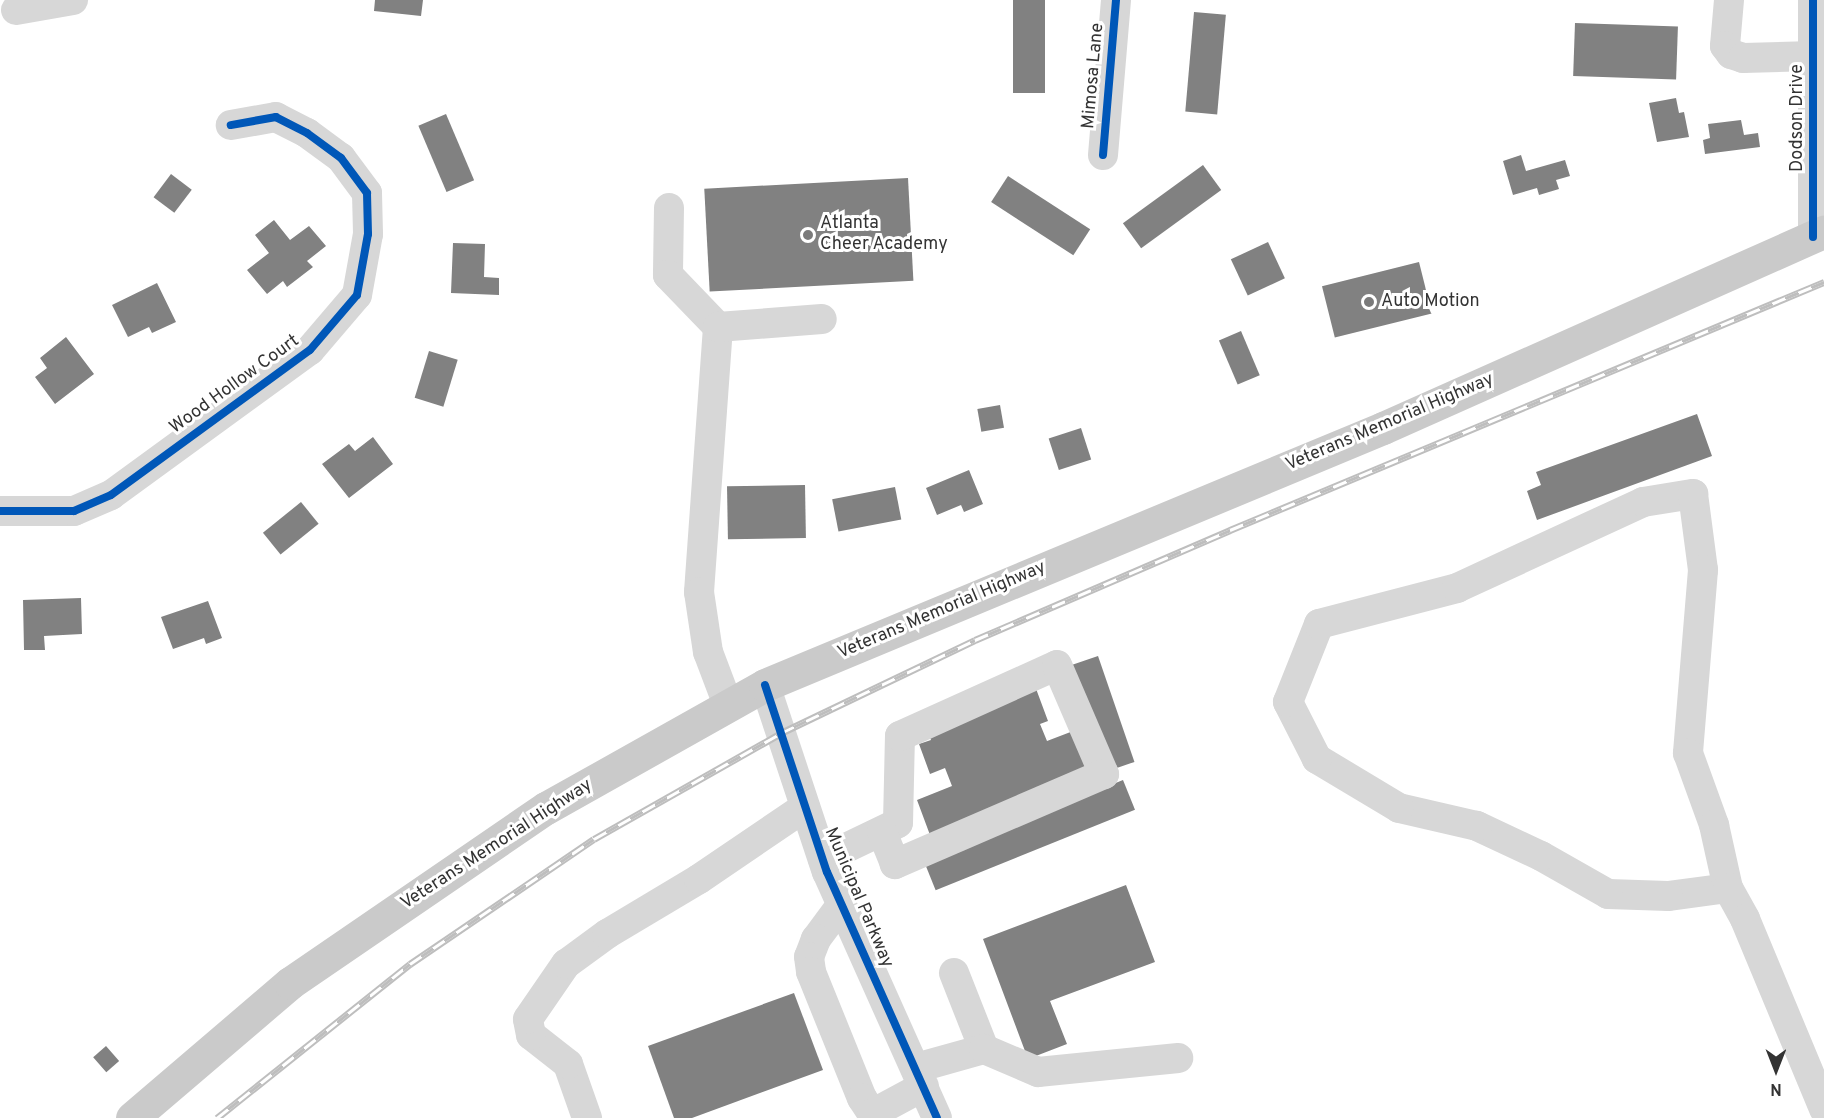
<!DOCTYPE html>
<style>
body{margin:0}
#map{position:relative;width:1824px;height:1118px;overflow:hidden;background:#fff;font-family:Overpass,sans-serif}
div>[style]{position:absolute}
.building>*{inset:0;background:#818181;transform-origin:0 0}
.minor>*{height:30px;margin:-15px;padding:0 15px;transform-origin:15px;border-radius:15px;background:#d7d7d7}
.major>*{height:33px;margin:-16.5px;padding:0 16.5px;transform-origin:16.5px;border-radius:16.5px;background:#cacaca}
.rail>*{height:7px;margin-top:-3.5px;transform-origin:0;background:repeating-linear-gradient(90deg,#fff 0 14px,#bebebe 0 28px);box-sizing:border-box;border-block:2px solid #bebebe}
.cycleway>*{height:8px;margin:-4px;padding:0 4px;transform-origin:4px;border-radius:4px;background:#0057b8}
.dots>*{width:16px;height:16px;translate:-50% -50%;box-sizing:border-box;border:3px solid #fff;border-radius:50%}
span{translate:-50% -50%;white-space:nowrap;text-align:center;line-height:1.15;-webkit-text-stroke:6px #fff;paint-order:stroke}
.street-label{font-size:18px;color:#333}
.poi-label{font-size:18px;color:#333}
.left{translate:0 -50%;text-align:left}
.north{position:absolute;left:1746px;top:1040px;width:60px;height:60px;-webkit-text-stroke:4px #fff;paint-order:stroke;rotate:180deg;font-size:16px;font-weight:700;line-height:24px;text-align:center;color:#333}
.north::after{content:'';display:block;margin:auto;width:21px;height:27px;background:#333;clip-path:polygon(50% 0,100% 100%,50% 72%,0 100%)}
</style>
<div id="map">
<div class="building">
<i style="clip-path:polygon(375px 0,423px 0,421px 16px,374px 11px)"></i>
<i style="left:1013px;top:0;width:32px;height:93px"></i>
<i style="left:1194px;top:12px;width:32px;height:100px;rotate:5deg"></i>
<i style="left:1575px;top:23px;width:103px;height:53px;rotate:2deg"></i>
<i style="clip-path:polygon(1676px 98px,1679px 113px,1684px 112px,1689px 137px,1657px 142px,1649px 103px)"></i>
<i style="left:446px;top:114px;width:72px;height:30px;rotate:67deg"></i>
<i style="clip-path:polygon(1741px 120px,1744px 135px,1758px 133px,1760px 147px,1705px 154px,1703px 140px,1710px 138px,1708px 124px)"></i>
<i style="clip-path:polygon(1521px 155px,1526px 171px,1565px 160px,1570px 176px,1556px 180px,1559px 189px,1539px 195px,1537px 188px,1513px 195px,1503px 161px)"></i>
<i style="left:1203px;top:165px;width:31px;height:99px;rotate:54deg"></i>
<i style="left:171px;top:174px;width:26px;height:29px;rotate:37deg"></i>
<i style="left:1008px;top:176px;width:98px;height:31px;rotate:33deg"></i>
<i style="left:908px;top:178px;width:103px;height:204px;rotate:87deg"></i>
<i style="clip-path:polygon(274px 220px,290px 240px,309px 226px,326px 246px,307px 261px,313px 267px,287px 287px,283px 281px,267px 294px,247px 270px,269px 253px,255px 235px)"></i>
<i style="left:1268px;top:242px;width:40px;height:41px;rotate:65deg"></i>
<i style="clip-path:polygon(453px 243px,485px 244px,484px 277px,499px 278px,499px 295px,451px 293px)"></i>
<i style="left:1419px;top:262px;width:53px;height:100px;rotate:76deg"></i>
<i style="clip-path:polygon(157px 283px,176px 322px,152px 333px,149px 327px,128px 337px,112px 305px)"></i>
<i style="left:1241px;top:331px;width:48px;height:24px;rotate:67deg"></i>
<i style="clip-path:polygon(66px 337px,94px 374px,55px 404px,35px 377px,47px 368px,40px 358px)"></i>
<i style="left:429px;top:351px;width:30px;height:49px;rotate:17deg"></i>
<i style="left:1000px;top:405px;width:23px;height:23px;rotate:80deg"></i>
<i style="clip-path:polygon(1697px 414px,1712px 456px,1537px 520px,1527px 491px,1541px 485px,1536px 472px)"></i>
<i style="left:1081px;top:428px;width:33px;height:34px;rotate:72deg"></i>
<i style="clip-path:polygon(373px 437px,393px 464px,349px 498px,322px 464px,349px 444px,355px 451px)"></i>
<i style="clip-path:polygon(969px 470px,983px 504px,964px 512px,961px 505px,937px 515px,926px 488px)"></i>
<i style="left:805px;top:485px;width:53px;height:78px;rotate:89deg"></i>
<i style="left:895px;top:487px;width:33px;height:64px;rotate:79deg"></i>
<i style="left:301px;top:502px;width:28px;height:49px;rotate:51deg"></i>
<i style="clip-path:polygon(81px 598px,82px 634px,44px 636px,45px 650px,24px 650px,23px 600px)"></i>
<i style="clip-path:polygon(208px 601px,222px 638px,206px 644px,204px 638px,173px 649px,161px 617px)"></i>
<i style="left:1098px;top:656px;width:112px;height:31px;rotate:71deg"></i>
<i style="clip-path:polygon(1035px 686px,1048px 721px,1040px 724px,1047px 741px,1081px 728px,1098px 772px,930px 835px,917px 800px,952px 786px,945px 768px,930px 774px,919px 744px,931px 740px,926px 728px)"></i>
<i style="left:1123px;top:780px;width:32px;height:215px;rotate:68deg"></i>
<i style="clip-path:polygon(1126px 885px,1155px 962px,1050px 1001px,1067px 1044px,1028px 1059px,983px 939px)"></i>
<i style="clip-path:polygon(794px 993px,823px 1070px,692px 1118px,674px 1118px,648px 1046px)"></i>
<i style="left:106px;top:1046px;width:20px;height:17px;rotate:49deg"></i>
</div>
<div class="minor">
<i style="left:1729px;top:0;width:46px;rotate:95deg"></i>
<i style="left:1725px;top:46px;width:10px;rotate:53deg"></i>
<i style="left:1731px;top:54px;width:13px;rotate:18deg"></i>
<i style="left:1743px;top:58px;width:70px;rotate:-1.6deg"></i>
<i style="left:1813px;top:0;width:237px;rotate:90deg"></i>
<i style="left:16px;top:10px;width:58px;rotate:-10deg"></i>
<i style="left:1103px;top:155px;width:156px;rotate:-85.2deg"></i>
<i style="left:669px;top:208px;width:67px;rotate:90.9deg"></i>
<i style="left:668px;top:275px;width:72px;rotate:46.1deg"></i>
<i style="left:718px;top:327px;width:266px;rotate:94.1deg"></i>
<i style="left:699px;top:592px;width:61px;rotate:81.5deg"></i>
<i style="left:708px;top:652px;width:57px;rotate:69.3deg"></i>
<i style="left:718px;top:327px;width:104px;rotate:-4.4deg"></i>
<i style="left:0;top:511px;width:74px"></i>
<i style="left:74px;top:511px;width:40px;rotate:-23.4deg"></i>
<i style="left:111px;top:495px;width:246px;rotate:-36.1deg"></i>
<i style="left:310px;top:350px;width:72px;rotate:-49.5deg"></i>
<i style="left:357px;top:295px;width:62px;rotate:-79.8deg"></i>
<i style="left:368px;top:234px;width:41px;rotate:-91.4deg"></i>
<i style="left:367px;top:193px;width:44px;rotate:-126.6deg"></i>
<i style="left:341px;top:158px;width:42px;rotate:-143.7deg"></i>
<i style="left:307px;top:133px;width:35px;rotate:-153deg"></i>
<i style="left:276px;top:117px;width:46px;rotate:169.9deg"></i>
<i style="left:765px;top:685px;width:197px;rotate:71.7deg"></i>
<i style="left:827px;top:872px;width:269px;rotate:65.9deg"></i>
<i style="left:823px;top:859px;width:83px;rotate:-25.6deg"></i>
<i style="left:898px;top:823px;width:87px;rotate:-88.7deg"></i>
<i style="left:900px;top:736px;width:172px;rotate:-24.3deg"></i>
<i style="left:1057px;top:665px;width:119px;rotate:66.7deg"></i>
<i style="left:1104px;top:774px;width:228px;rotate:156.7deg"></i>
<i style="left:895px;top:864px;width:35px;rotate:-112deg"></i>
<i style="left:1728px;top:888px;width:61px;rotate:172.4deg"></i>
<i style="left:1668px;top:896px;width:60px;rotate:-178.1deg"></i>
<i style="left:1608px;top:894px;width:77px;rotate:-150.4deg"></i>
<i style="left:1541px;top:856px;width:71px;rotate:-154.9deg"></i>
<i style="left:1477px;top:826px;width:80px;rotate:-167deg"></i>
<i style="left:1399px;top:808px;width:96px;rotate:-149.1deg"></i>
<i style="left:1317px;top:759px;width:64px;rotate:-117deg"></i>
<i style="left:1288px;top:702px;width:84px;rotate:-68.3deg"></i>
<i style="left:1319px;top:624px;width:143px;rotate:-14.6deg"></i>
<i style="left:1457px;top:588px;width:205px;rotate:-24.8deg"></i>
<i style="left:1643px;top:502px;width:51px;rotate:-9.1deg"></i>
<i style="left:1693px;top:494px;width:77px;rotate:82.5deg"></i>
<i style="left:1703px;top:570px;width:184px;rotate:94.7deg"></i>
<i style="left:1688px;top:753px;width:77px;rotate:70.1deg"></i>
<i style="left:1714px;top:825px;width:65px;rotate:77.5deg"></i>
<i style="left:1728px;top:888px;width:35px;rotate:61deg"></i>
<i style="left:1745px;top:919px;width:206px;rotate:67.4deg"></i>
<i style="left:842px;top:904px;width:44px;rotate:126.6deg"></i>
<i style="left:816px;top:939px;width:19px;rotate:111deg"></i>
<i style="left:809px;top:957px;width:15px;rotate:82deg"></i>
<i style="left:811px;top:972px;width:136px;rotate:68deg"></i>
<i style="left:862px;top:1098px;width:24px;rotate:57deg"></i>
<i style="left:954px;top:973px;width:82px;rotate:68.5deg"></i>
<i style="left:916px;top:1068px;width:71px;rotate:-15.6deg"></i>
<i style="left:984px;top:1049px;width:59px;rotate:23.1deg"></i>
<i style="left:1038px;top:1072px;width:141px;rotate:-5.7deg"></i>
<i style="left:872px;top:1114px;width:59px;rotate:-28.3deg"></i>
<i style="left:587px;top:1118px;width:57px;rotate:-109.4deg"></i>
<i style="left:568px;top:1064px;width:47px;rotate:-141.9deg"></i>
<i style="left:531px;top:1035px;width:16px;rotate:-101deg"></i>
<i style="left:528px;top:1019px;width:67px;rotate:-55.4deg"></i>
<i style="left:566px;top:964px;width:51px;rotate:-36.2deg"></i>
<i style="left:607px;top:934px;width:107px;rotate:-30.9deg"></i>
<i style="left:699px;top:879px;width:128px;rotate:-34.2deg"></i>
</div>
<div class="major">
<i style="left:132px;top:1118px;width:208px;rotate:-40.5deg"></i>
<i style="left:290px;top:983px;width:310px;rotate:-34.4deg"></i>
<i style="left:546px;top:808px;width:251px;rotate:-29.3deg"></i>
<i style="left:765px;top:685px;width:669px;rotate:-22.58deg"></i>
<i style="left:1383px;top:428px;width:483px;rotate:-24deg"></i>
</div>
<div class="rail">
<i style="left:217px;top:1118px;width:247px;rotate:-38.6deg"></i>
<i style="left:410px;top:964px;width:222px;rotate:-34.2deg"></i>
<i style="left:594px;top:839px;width:215px;rotate:-29.5deg"></i>
<i style="left:781px;top:733px;width:215px;rotate:-25.6deg"></i>
<i style="left:975px;top:640px;width:278px;rotate:-23.3deg"></i>
<i style="left:1230px;top:530px;width:644px;rotate:-22.66deg"></i>
</div>
<div class="cycleway">
<i style="left:1813px;top:0;width:237px;rotate:90deg"></i>
<i style="left:1103px;top:155px;width:156px;rotate:-85.2deg"></i>
<i style="left:0;top:511px;width:74px"></i>
<i style="left:74px;top:511px;width:40px;rotate:-23.4deg"></i>
<i style="left:111px;top:495px;width:246px;rotate:-36.1deg"></i>
<i style="left:310px;top:350px;width:72px;rotate:-49.5deg"></i>
<i style="left:357px;top:295px;width:62px;rotate:-79.8deg"></i>
<i style="left:368px;top:234px;width:41px;rotate:-91.4deg"></i>
<i style="left:367px;top:193px;width:44px;rotate:-126.6deg"></i>
<i style="left:341px;top:158px;width:42px;rotate:-143.7deg"></i>
<i style="left:307px;top:133px;width:35px;rotate:-153deg"></i>
<i style="left:276px;top:117px;width:46px;rotate:169.9deg"></i>
<i style="left:765px;top:685px;width:197px;rotate:71.7deg"></i>
<i style="left:827px;top:872px;width:269px;rotate:65.9deg"></i>
</div>
<div class="dots">
<i style="left:808px;top:235px;background:#7a7a7a"></i>
<i style="left:1369px;top:302px;background:#7a7a7a"></i>
</div>
<div class="street-label">
<span style="left:1094px;top:76px;rotate:-85deg">Mimosa Lane</span>
<span style="left:1798px;top:118px;rotate:-90deg">Dodson Drive</span>
<span style="left:235px;top:385px;rotate:-36deg">Wood Hollow Court</span>
<span style="left:1390px;top:423px;rotate:-23deg">Veterans Memorial Highway</span>
<span style="left:942px;top:611px;rotate:-23deg">Veterans Memorial Highway</span>
<span style="left:497px;top:845px;rotate:-33deg">Veterans Memorial Highway</span>
<span style="left:858px;top:898px;rotate:67deg">Municipal Parkway</span>
</div>
<div class="poi-label">
<span class="left" style="left:820px;top:235px">Atlanta<br>Cheer Academy</span>
<span class="left" style="left:1381px;top:302px">Auto Motion</span>
</div>
<div class="north">N</div>
</div>
